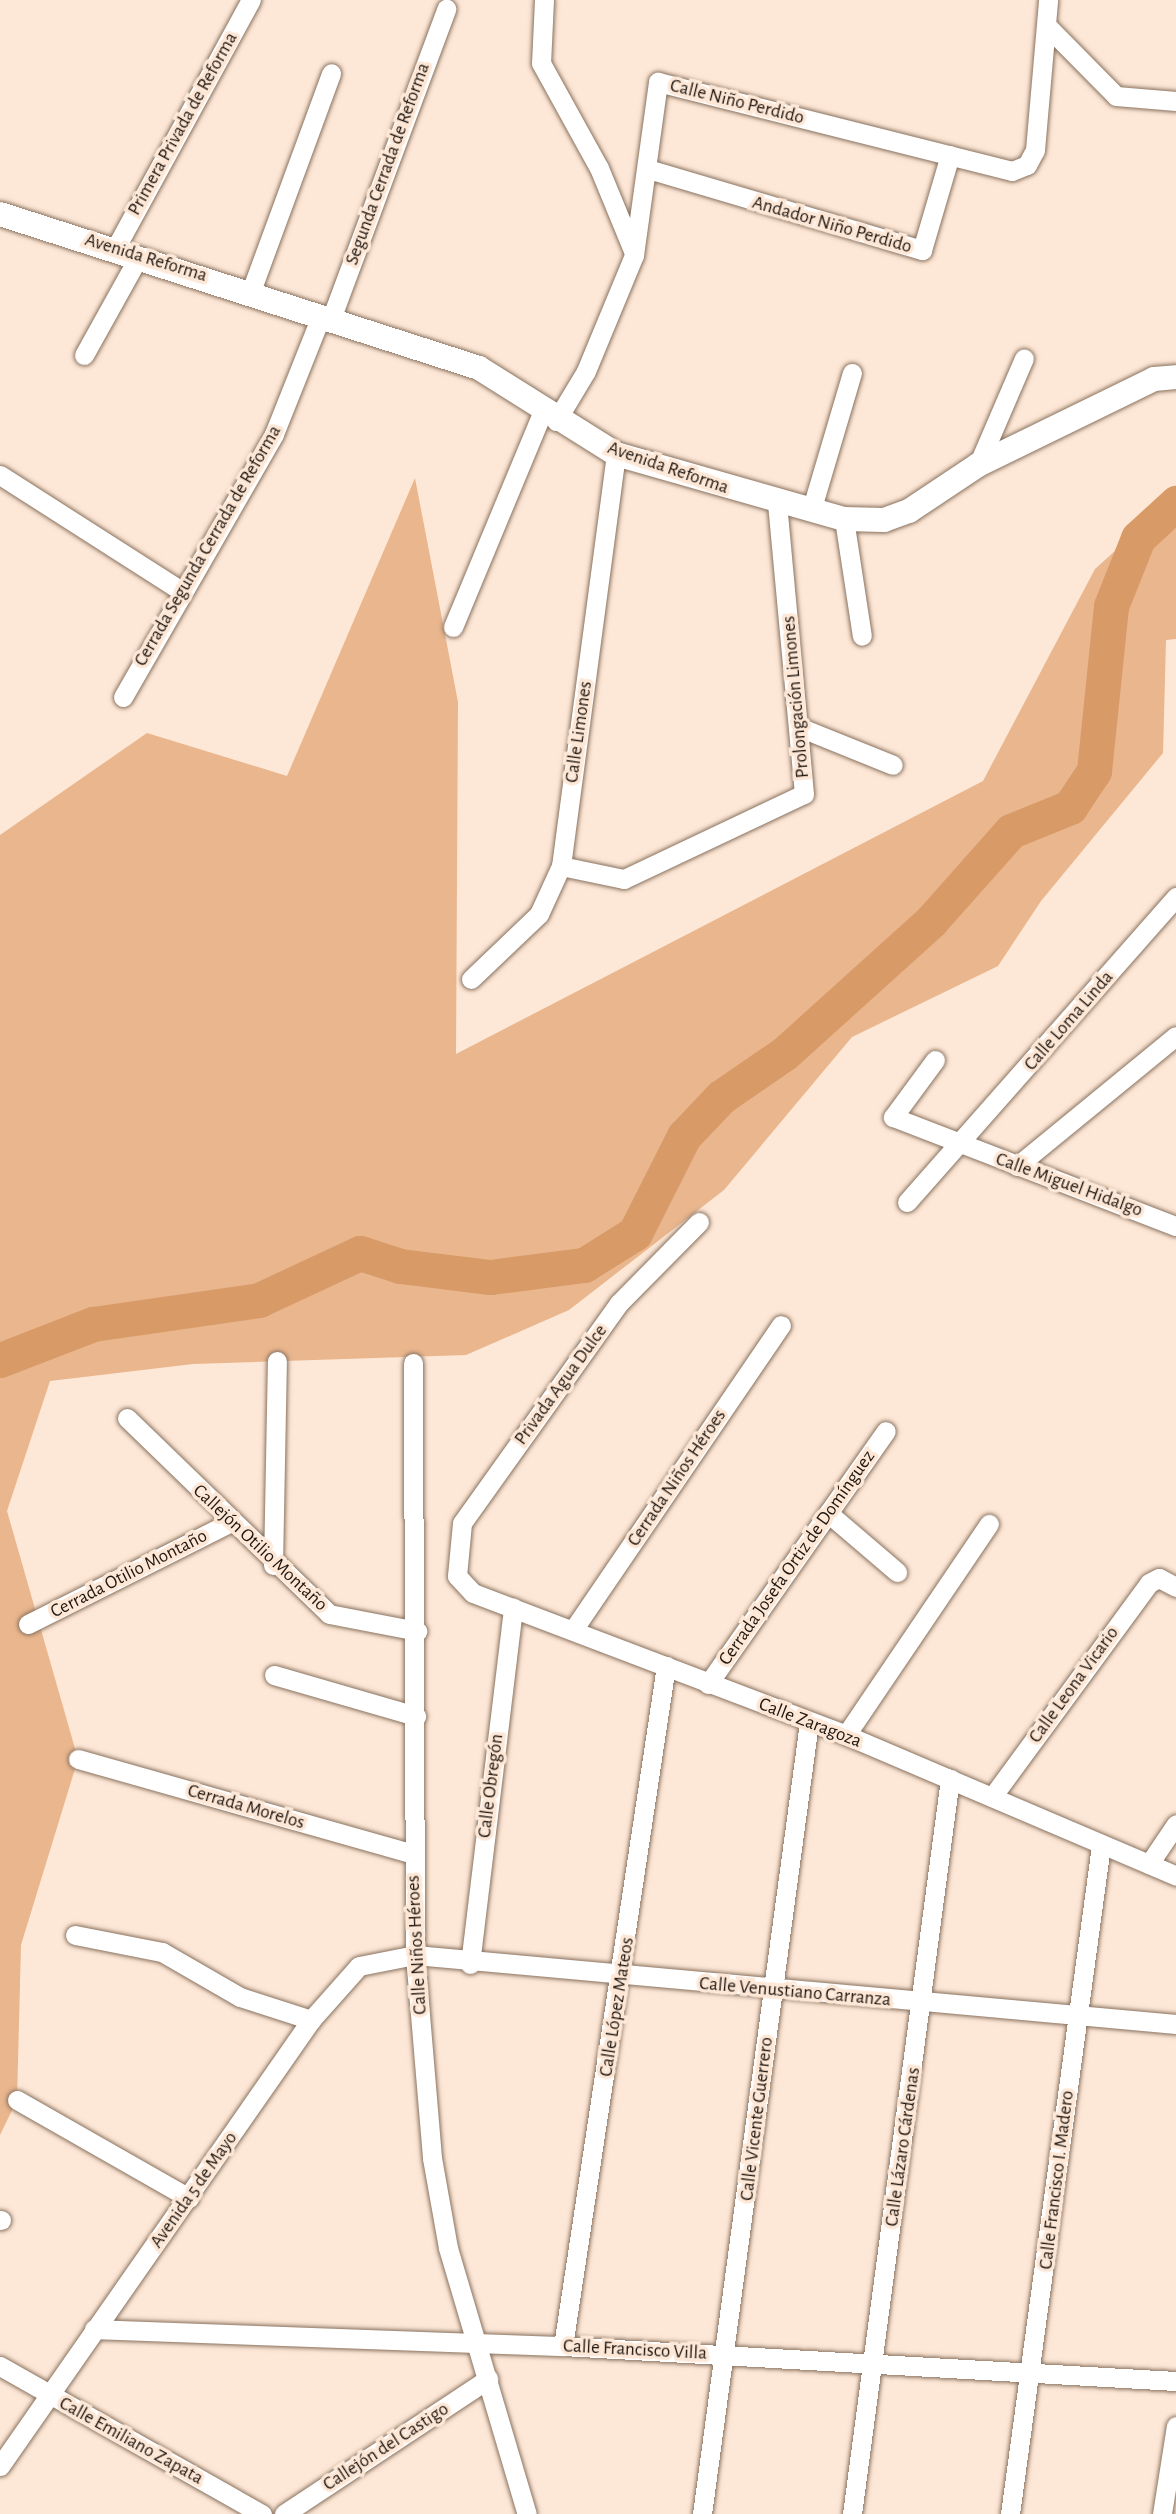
<!DOCTYPE html>
<meta charset="utf-8">
<style>
body{margin:0}
#map{position:relative;width:1176px;height:2514px;overflow:hidden;background:#fde7d6;font-family:"Alegreya Sans",sans-serif}
div>[style]{position:absolute}
.green>*{inset:0;background:#e9b68e}
.river>*{height:35px;margin:-17.5px;padding:0 17.5px;transform-origin:17.5px;border-radius:17.5px;background:#d89a67}
.roads{filter:drop-shadow(0 0 2px #89725f) drop-shadow(0 0 2px #89725f)}
.minor>*{height:19px;margin:-9.5px;padding:0 9.5px;transform-origin:9.5px;border-radius:9.5px;background:#fff}
.tertiary>*{height:24px;margin:-12px;padding:0 12px;transform-origin:12px;border-radius:12px;background:#fff}
span{translate:-50% -50%;white-space:nowrap;text-align:center;line-height:1.15;-webkit-text-stroke:7px #fde7d6;paint-order:stroke}
.street-label{font-size:19px;color:#1f160f}
</style>
<div id="map">
<div class="green">
<i style="clip-path:polygon(415px 478px,458px 702px,456px 1054px,983px 781px,1095px 569px,1176px 496px,1176px 639px,1166px 640px,1163px 753px,1041px 901px,998px 966px,852px 1037px,724px 1190px,569px 1310px,466px 1355px,193px 1364px,50px 1381px,7px 1511px,78px 1759px,21px 1945px,17px 2100px,0 2135px,0 835px,147px 733px,287px 776px)"></i>
</div>
<div class="river">
<i style="left:0;top:1360px;width:100px;rotate:-21.2deg"></i>
<i style="left:93px;top:1324px;width:168px;rotate:-8.2deg"></i>
<i style="left:259px;top:1300px;width:111px;rotate:-25deg"></i>
<i style="left:360px;top:1253px;width:42px;rotate:18deg"></i>
<i style="left:400px;top:1266px;width:91px;rotate:7deg"></i>
<i style="left:490px;top:1277px;width:95px;rotate:-7.3deg"></i>
<i style="left:584px;top:1265px;width:60px;rotate:-32.1deg"></i>
<i style="left:635px;top:1233px;width:109px;rotate:-63.2deg"></i>
<i style="left:684px;top:1136px;width:54px;rotate:-46.5deg"></i>
<i style="left:721px;top:1097px;width:78px;rotate:-34.5deg"></i>
<i style="left:785px;top:1053px;width:197px;rotate:-42.1deg"></i>
<i style="left:931px;top:921px;width:120px;rotate:-48.4deg"></i>
<i style="left:1011px;top:831px;width:64px;rotate:-22.1deg"></i>
<i style="left:1070px;top:807px;width:43px;rotate:-56.3deg"></i>
<i style="left:1094px;top:771px;width:166px;rotate:-84.1deg"></i>
<i style="left:1111px;top:606px;width:73px;rotate:-68.3deg"></i>
<i style="left:1138px;top:538px;width:52px;rotate:-42.6deg"></i>
</div>
<div class="roads">
<div class="minor">
<i style="left:544px;top:0;width:63px;rotate:92.7deg"></i>
<i style="left:541px;top:63px;width:120px;rotate:61.1deg"></i>
<i style="left:599px;top:168px;width:92px;rotate:67.6deg"></i>
<i style="left:1049px;top:28px;width:95px;rotate:45.4deg"></i>
<i style="left:1116px;top:96px;width:60px;rotate:4.8deg"></i>
<i style="left:648px;top:169px;width:286px;rotate:16.5deg"></i>
<i style="left:922px;top:250px;width:99px;rotate:-73.6deg"></i>
<i style="left:115px;top:249px;width:284px;rotate:-61.4deg"></i>
<i style="left:251px;top:291px;width:232px;rotate:-69.8deg"></i>
<i style="left:331px;top:319px;width:331px;rotate:-69.6deg"></i>
<i style="left:84px;top:355px;width:113px;rotate:-60.9deg"></i>
<i style="left:556px;top:421px;width:58px;rotate:-59deg"></i>
<i style="left:586px;top:371px;width:126px;rotate:-67.5deg"></i>
<i style="left:634px;top:255px;width:175px;rotate:-82.1deg"></i>
<i style="left:658px;top:82px;width:365px;rotate:14.1deg"></i>
<i style="left:1012px;top:171px;width:16px;rotate:-22deg"></i>
<i style="left:1027px;top:165px;width:17px;rotate:-62deg"></i>
<i style="left:1035px;top:150px;width:151px;rotate:-85deg"></i>
<i style="left:978px;top:465px;width:116px;rotate:-66.7deg"></i>
<i style="left:0;top:475px;width:214px;rotate:32.6deg"></i>
<i style="left:811px;top:511px;width:144px;rotate:-73.5deg"></i>
<i style="left:844px;top:519px;width:118px;rotate:81.3deg"></i>
<i style="left:453px;top:627px;width:237px;rotate:-67.4deg"></i>
<i style="left:123px;top:697px;width:303px;rotate:-60.1deg"></i>
<i style="left:274px;top:434px;width:127px;rotate:-68.3deg"></i>
<i style="left:799px;top:727px;width:101px;rotate:22deg"></i>
<i style="left:561px;top:866px;width:64px;rotate:11.7deg"></i>
<i style="left:624px;top:879px;width:199px;rotate:-25.3deg"></i>
<i style="left:804px;top:794px;width:291px;rotate:-95.3deg"></i>
<i style="left:471px;top:979px;width:94px;rotate:-43.7deg"></i>
<i style="left:539px;top:914px;width:53px;rotate:-65.4deg"></i>
<i style="left:561px;top:866px;width:416px;rotate:-82.4deg"></i>
<i style="left:935px;top:1060px;width:71px;rotate:126.4deg"></i>
<i style="left:893px;top:1117px;width:303px;rotate:21.1deg"></i>
<i style="left:1017px;top:1166px;width:205px;rotate:-39.3deg"></i>
<i style="left:907px;top:1202px;width:407px;rotate:-48.6deg"></i>
<i style="left:699px;top:1222px;width:114px;rotate:134.6deg"></i>
<i style="left:619px;top:1303px;width:270px;rotate:125.5deg"></i>
<i style="left:462px;top:1523px;width:53px;rotate:95.4deg"></i>
<i style="left:457px;top:1576px;width:23px;rotate:47deg"></i>
<i style="left:473px;top:1593px;width:399px;rotate:20.8deg"></i>
<i style="left:846px;top:1735px;width:359px;rotate:23.1deg"></i>
<i style="left:413px;top:1363px;width:592px;rotate:89.81deg"></i>
<i style="left:415px;top:1955px;width:204px;rotate:85.2deg"></i>
<i style="left:432px;top:2158px;width:91px;rotate:79.9deg"></i>
<i style="left:448px;top:2248px;width:277px;rotate:73.5deg"></i>
<i style="left:127px;top:1418px;width:281px;rotate:44.1deg"></i>
<i style="left:329px;top:1614px;width:90px;rotate:10.9deg"></i>
<i style="left:828px;top:1513px;width:91px;rotate:40.5deg"></i>
<i style="left:273px;top:1565px;width:204px;rotate:-88.9deg"></i>
<i style="left:28px;top:1624px;width:225px;rotate:-26.7deg"></i>
<i style="left:573px;top:1630px;width:369px;rotate:-55.7deg"></i>
<i style="left:274px;top:1675px;width:148px;rotate:16.1deg"></i>
<i style="left:708px;top:1684px;width:309px;rotate:-54.9deg"></i>
<i style="left:846px;top:1735px;width:255px;rotate:-55.9deg"></i>
<i style="left:78px;top:1759px;width:349px;rotate:15.8deg"></i>
<i style="left:992px;top:1797px;width:265px;rotate:-53.7deg"></i>
<i style="left:1149px;top:1583px;width:11px;rotate:-27deg"></i>
<i style="left:1159px;top:1578px;width:19px;rotate:28deg"></i>
<i style="left:1149px;top:1864px;width:48px;rotate:-56deg"></i>
<i style="left:75px;top:1935px;width:89px;rotate:11.1deg"></i>
<i style="left:162px;top:1952px;width:90px;rotate:30deg"></i>
<i style="left:240px;top:1997px;width:75px;rotate:17.9deg"></i>
<i style="left:470px;top:1964px;width:359px;rotate:-83.1deg"></i>
<i style="left:17px;top:2100px;width:198px;rotate:29.7deg"></i>
<i style="left:0;top:2220px;width:1px"></i>
<i style="left:94px;top:2329px;width:469px;rotate:2.1deg"></i>
<i style="left:563px;top:2346px;width:614px;rotate:3.27deg"></i>
<i style="left:563px;top:2346px;width:688px;rotate:-81.39deg"></i>
<i style="left:0;top:2366px;width:301px;rotate:29.5deg"></i>
<i style="left:0;top:2466px;width:544px;rotate:-55.11deg"></i>
<i style="left:311px;top:2020px;width:72px;rotate:-48.4deg"></i>
<i style="left:359px;top:1966px;width:57px;rotate:-11.1deg"></i>
<i style="left:415px;top:1955px;width:764px;rotate:5.18deg"></i>
<i style="left:284px;top:2514px;width:245px;rotate:-33.5deg"></i>
<i style="left:702px;top:2514px;width:798px;rotate:-82.3deg"></i>
<i style="left:852px;top:2514px;width:742px;rotate:-82.41deg"></i>
<i style="left:1010px;top:2514px;width:675px;rotate:-82.25deg"></i>
<i style="left:1162px;top:2514px;width:89px;rotate:-81deg"></i>
</div>
<div class="tertiary">
<i style="left:0;top:214px;width:503px;rotate:17.82deg"></i>
<i style="left:479px;top:368px;width:162px;rotate:32.1deg"></i>
<i style="left:616px;top:454px;width:237px;rotate:15.9deg"></i>
<i style="left:844px;top:519px;width:40px;rotate:1.4deg"></i>
<i style="left:884px;top:520px;width:27px;rotate:-20deg"></i>
<i style="left:909px;top:511px;width:83px;rotate:-33.7deg"></i>
<i style="left:978px;top:465px;width:196px;rotate:-26deg"></i>
<i style="left:1154px;top:379px;width:22px;rotate:-5deg"></i>
</div>
</div>
<div class="street-label">
<span style="left:737px;top:102px;rotate:14deg">Calle Niño Perdido</span>
<span style="left:183px;top:124px;rotate:-61deg">Primera Privada de Reforma</span>
<span style="left:388px;top:164px;rotate:-70deg">Segunda Cerrada de Reforma</span>
<span style="left:832px;top:225px;rotate:16deg">Andador Niño Perdido</span>
<span style="left:146px;top:258px;rotate:17deg">Avenida Reforma</span>
<span style="left:668px;top:468px;rotate:19deg">Avenida Reforma</span>
<span style="left:208px;top:546px;rotate:-60deg">Cerrada Segunda Cerrada de Reforma</span>
<span style="left:796px;top:697px;rotate:-95deg">Prolongación Limones</span>
<span style="left:579px;top:732px;rotate:-82deg">Calle Limones</span>
<span style="left:1069px;top:1021px;rotate:-49deg">Calle Loma Linda</span>
<span style="left:1069px;top:1185px;rotate:20deg">Calle Miguel Hidalgo</span>
<span style="left:561px;top:1385px;rotate:-54deg">Privada Agua Dulce</span>
<span style="left:677px;top:1478px;rotate:-56deg">Cerrada Niños Héroes</span>
<span style="left:260px;top:1548px;rotate:43deg">Callejón Otilio Montaño</span>
<span style="left:797px;top:1558px;rotate:-55deg">Cerrada Josefa Ortiz de Domínguez</span>
<span style="left:129px;top:1574px;rotate:-27deg">Cerrada Otilio Montaño</span>
<span style="left:1074px;top:1685px;rotate:-54deg">Calle Leona Vicario</span>
<span style="left:810px;top:1723px;rotate:21deg">Calle Zaragoza</span>
<span style="left:491px;top:1786px;rotate:-83deg">Calle Obregón</span>
<span style="left:246px;top:1807px;rotate:16deg">Cerrada Morelos</span>
<span style="left:417px;top:1945px;rotate:-93deg">Calle Niños Héroes</span>
<span style="left:795px;top:1992px;rotate:5deg">Calle Venustiano Carranza</span>
<span style="left:617px;top:2007px;rotate:-81deg">Calle López Mateos</span>
<span style="left:757px;top:2119px;rotate:-83deg">Calle Vicente Guerrero</span>
<span style="left:903px;top:2147px;rotate:-82deg">Calle Lázaro Cárdenas</span>
<span style="left:1057px;top:2180px;rotate:-83deg">Calle Francisco I. Madero</span>
<span style="left:194px;top:2190px;rotate:-55deg">Avenida 5 de Mayo</span>
<span style="left:635px;top:2350px;rotate:3deg">Calle Francisco Villa</span>
<span style="left:131px;top:2441px;rotate:29deg">Calle Emiliano Zapata</span>
<span style="left:386px;top:2447px;rotate:-33deg">Callejón del Castigo</span>
</div>
</div>
